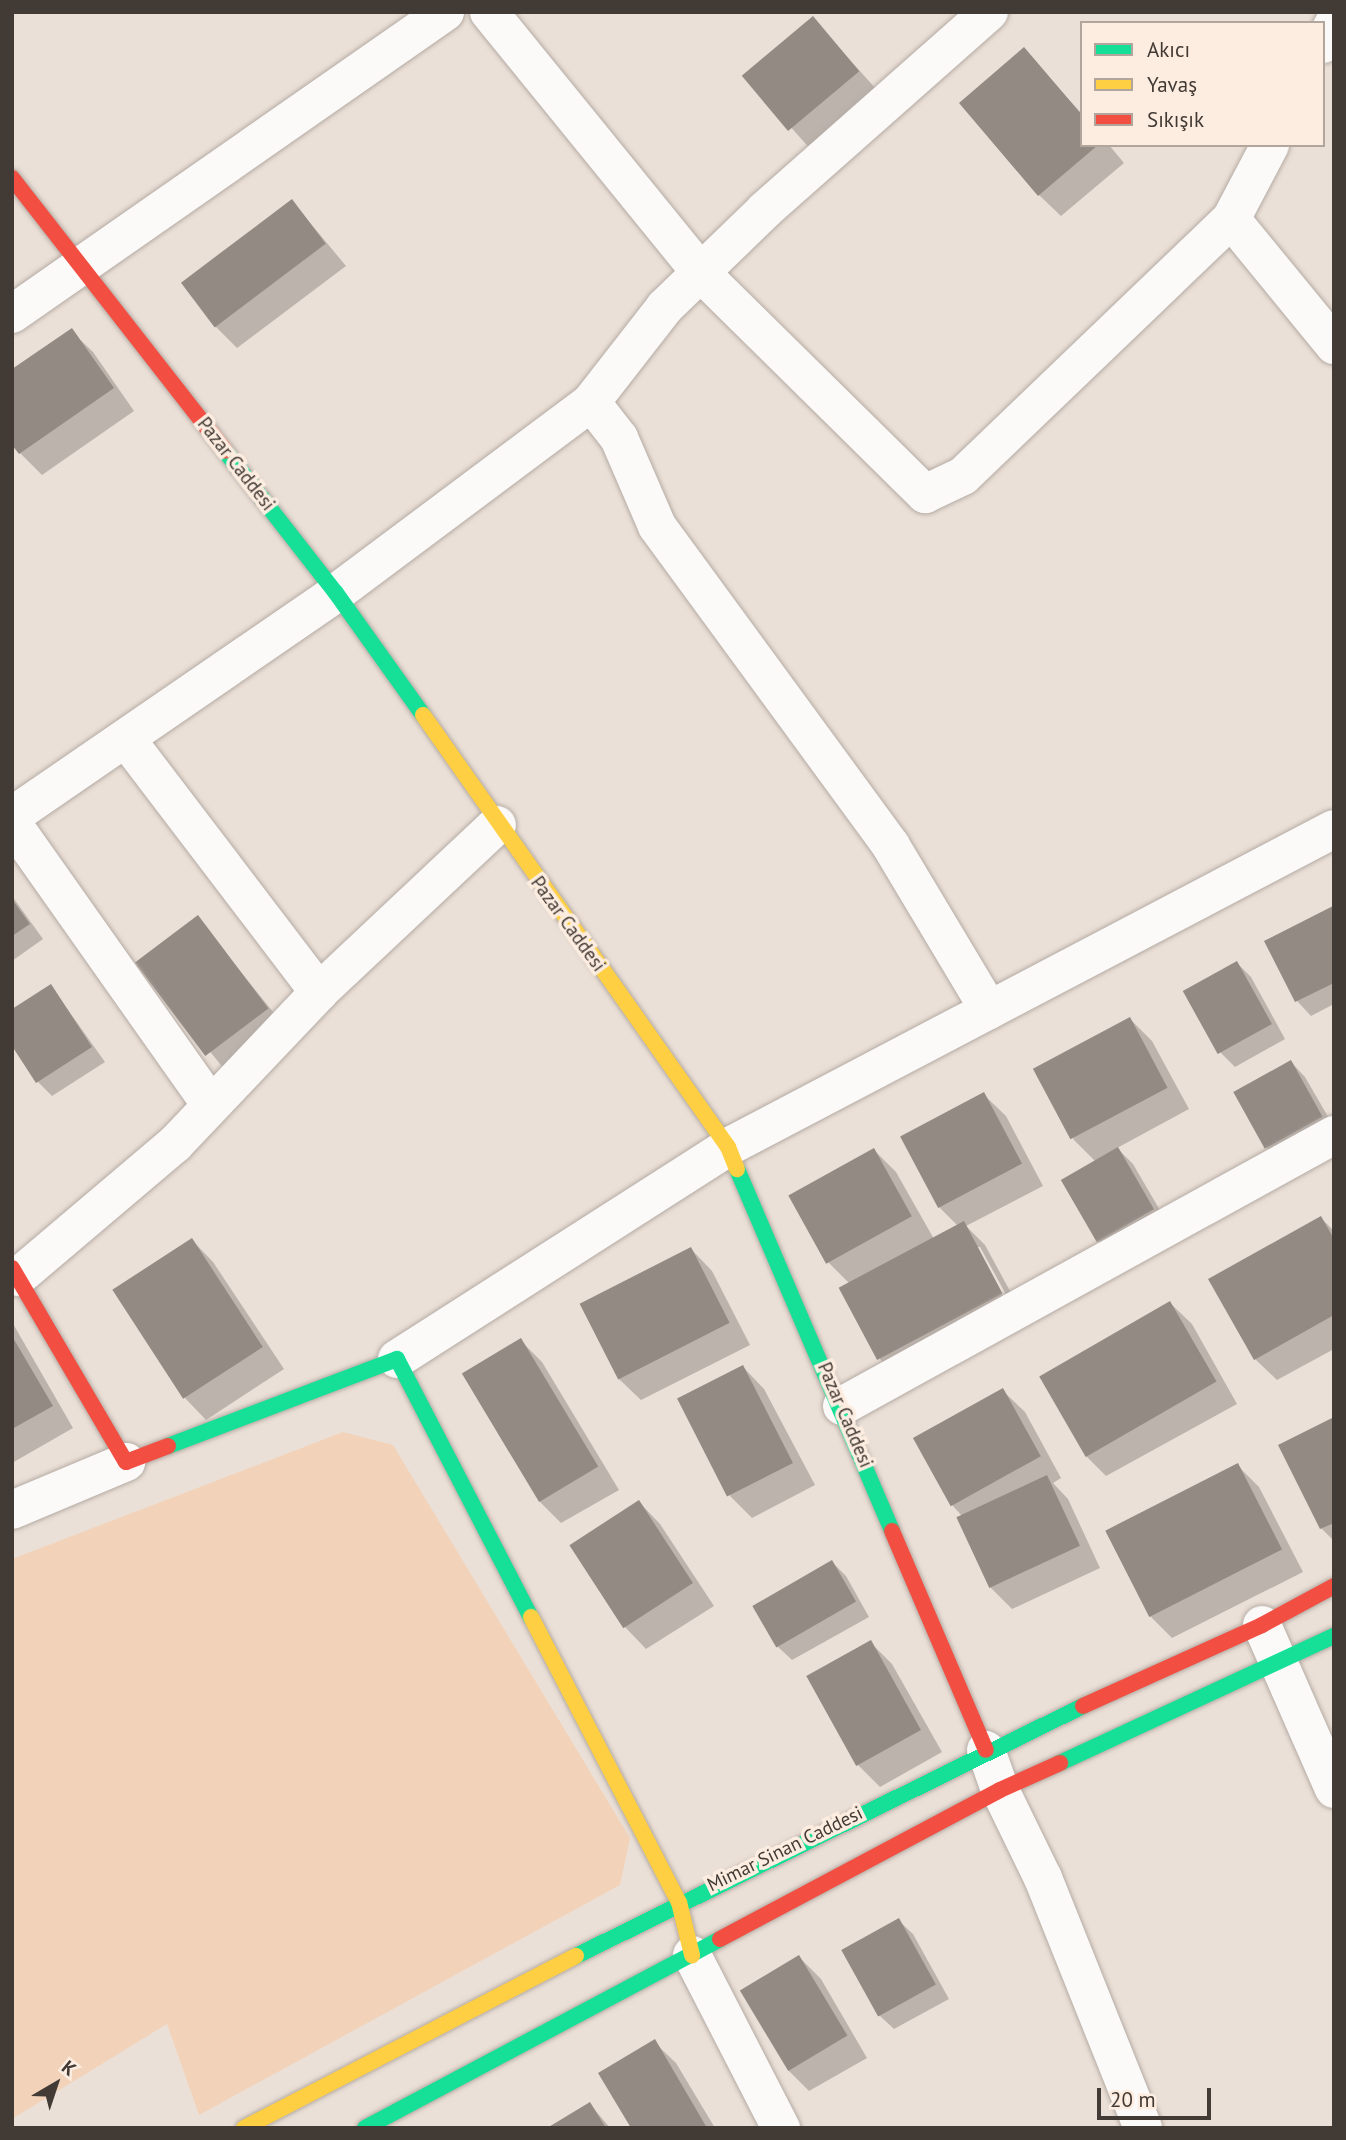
<!DOCTYPE html>
<meta charset="utf-8">
<style>
body{margin:0}
#map{position:relative;width:1346px;height:2140px;overflow:hidden;background:#ebe0d7;font-family:"PT Sans",sans-serif}
div>[style]{position:absolute}
.green>*{inset:0;background:#f2d3b9}
.shadow>*{inset:0;background:#0003;transform-origin:0 0}
.building>*{inset:0;background:#928a83;transform-origin:0 0}
.roads{filter:drop-shadow(0 0 2px #b4aba4) drop-shadow(0 0 2px #b4aba4)}
.street>*{height:38px;margin:-19px;padding:0 19px;transform-origin:19px;border-radius:19px;background:#fcfaf9}
.fast>*{height:16px;margin:-8px;padding:0 8px;transform-origin:8px;border-radius:8px;background:#16e098}
.slow>*{height:16px;margin:-8px;padding:0 8px;transform-origin:8px;border-radius:8px;background:#ffcf43}
.jam>*{height:16px;margin:-8px;padding:0 8px;transform-origin:8px;border-radius:8px;background:#f24e42}
span{translate:-50% -50%;white-space:nowrap;text-align:center;line-height:1.15;-webkit-text-stroke:7px #fdede0;paint-order:stroke}
.street-label{font-size:19px;color:#423a34}
.frame{position:absolute;inset:0;border:14px solid #423a34;pointer-events:none}
.legend{position:absolute;left:1080px;top:21px;width:245px;height:126px;box-sizing:border-box;background:#fdede0;border:2px solid #b2a59b;margin:0;padding:9px 12px;list-style:none;font-size:21px;color:#423a34}
.legend li{display:flex;align-items:center;gap:14px;height:35px}
.legend b{width:35px;border:2px solid #b2a59b}
.north{position:absolute;left:21px;top:2049px;width:70px;height:70px;-webkit-text-stroke:5px #fdede0;paint-order:stroke;rotate:39deg;font-size:19px;font-weight:700;line-height:28px;text-align:center;color:#423a34}
.north::after{content:'';display:block;margin:auto;width:24px;height:32px;background:#423a34;clip-path:polygon(50% 0,100% 100%,50% 72%,0 100%)}
.scale{position:absolute;left:1097px;top:2088px;width:114px;height:32px;box-sizing:border-box;border:4px solid #423a34;border-top:0;padding-left:9px;font-size:21px;line-height:24px;white-space:nowrap;color:#423a34;-webkit-text-stroke:5px #fdede0;paint-order:stroke}
</style>
<div id="map">
<div class="green">
<i style="clip-path:polygon(343px 1432px,393px 1445px,630px 1838px,620px 1885px,199px 2115px,167px 2024px,12px 2119px,12px 1559px)"></i>
</div>
<div class="shadow">
<i style="left:813px;top:19px;width:100px;height:89px;rotate:48deg"></i>
<i style="clip-path:polygon(1024px 50px,1082px 114px,1082px 145px,1109px 145px,1124px 163px,1061px 216px,1039px 195px)"></i>
<i style="clip-path:polygon(292px 201px,346px 266px,237px 348px,215px 326px)"></i>
<i style="clip-path:polygon(71px 331px,93px 352px,134px 411px,42px 475px,20px 453px)"></i>
<i style="clip-path:polygon(12px 896px,43px 939px,12px 961px)"></i>
<i style="clip-path:polygon(1333px 908px,1334px 1004px,1311px 1016px,1297px 1001px)"></i>
<i style="left:197px;top:918px;width:146px;height:74px;rotate:51deg"></i>
<i style="clip-path:polygon(1237px 963px,1251px 977px,1285px 1039px,1235px 1067px,1220px 1052px)"></i>
<i style="clip-path:polygon(51px 986px,105px 1062px,52px 1096px,37px 1081px)"></i>
<i style="clip-path:polygon(1130px 1019px,1152px 1041px,1189px 1109px,1117px 1148px,1133px 1164px,1168px 1224px,1113px 1256px,1098px 1241px,1063px 1180px,1096px 1162px,1073px 1139px)"></i>
<i style="clip-path:polygon(1291px 1062px,1305px 1077px,1334px 1127px,1282px 1163px,1267px 1148px)"></i>
<i style="clip-path:polygon(evenodd,984px 1095px,1006px 1116px,1043px 1186px,966px 1226px,985px 1245px,1023px 1315px,901px 1381px,880px 1359px,842px 1289px,850px 1284px,828px 1262px,874px 1150px,896px 1172px,934px 1239px,958px 1226px,939px 1207px,902px 1138px,984px 1095px,976px 1247px,980px 1247px,1009px 1300px,1006px 1302px,976px 1247px)"></i>
<i style="clip-path:polygon(1321px 1218px,1334px 1231px,1334px 1349px,1277px 1380px,1255px 1359px)"></i>
<i style="clip-path:polygon(192px 1240px,213px 1262px,284px 1369px,206px 1420px,185px 1398px,115px 1290px)"></i>
<i style="clip-path:polygon(691px 1249px,712px 1271px,750px 1345px,641px 1400px,619px 1379px)"></i>
<i style="clip-path:polygon(1170px 1303px,1192px 1324px,1237px 1404px,1106px 1476px,1085px 1455px)"></i>
<i style="clip-path:polygon(12px 1322px,73px 1428px,12px 1463px)"></i>
<i style="clip-path:polygon(521px 1341px,542px 1362px,619px 1490px,561px 1523px,540px 1502px)"></i>
<i style="clip-path:polygon(743px 1367px,764px 1389px,815px 1485px,752px 1518px,730px 1496px)"></i>
<i style="clip-path:polygon(1003px 1391px,1025px 1412px,1061px 1478px,1053px 1483px,1068px 1499px,1100px 1568px,1012px 1609px,990px 1587px,962px 1516px,952px 1505px)"></i>
<i style="clip-path:polygon(1334px 1419px,1334px 1541px,1321px 1528px)"></i>
<i style="clip-path:polygon(1237px 1465px,1259px 1487px,1303px 1572px,1172px 1638px,1150px 1616px)"></i>
<i style="clip-path:polygon(639px 1502px,660px 1524px,714px 1606px,646px 1649px,625px 1627px,571px 1545px)"></i>
<i style="clip-path:polygon(832px 1562px,846px 1576px,869px 1617px,792px 1660px,777px 1646px)"></i>
<i style="clip-path:polygon(871px 1643px,892px 1664px,942px 1752px,880px 1787px,858px 1765px)"></i>
<i style="clip-path:polygon(898px 1920px,913px 1934px,949px 1999px,894px 2029px,879px 2015px)"></i>
<i style="clip-path:polygon(799px 1957px,821px 1979px,867px 2058px,809px 2091px,788px 2070px)"></i>
<i style="clip-path:polygon(654px 2042px,676px 2063px,715px 2128px,633px 2128px)"></i>
<i style="clip-path:polygon(590px 2104px,610px 2128px,551px 2128px)"></i>
</div>
<div class="building">
<i style="left:813px;top:16px;width:72px;height:93px;rotate:50deg"></i>
<i style="clip-path:polygon(1024px 47px,1082px 115px,1082px 145px,1098px 145px,1038px 196px,959px 103px)"></i>
<i style="left:292px;top:199px;width:56px;height:139px;rotate:53deg"></i>
<i style="clip-path:polygon(72px 328px,114px 388px,19px 454px,12px 445px,12px 369px)"></i>
<i style="clip-path:polygon(12px 899px,30px 924px,12px 936px)"></i>
<i style="clip-path:polygon(1333px 906px,1334px 983px,1295px 1002px,1264px 941px)"></i>
<i style="left:198px;top:915px;width:117px;height:79px;rotate:53deg"></i>
<i style="left:1237px;top:961px;width:72px;height:62px;rotate:61deg"></i>
<i style="clip-path:polygon(51px 984px,92px 1047px,36px 1083px,12px 1046px,12px 1009px)"></i>
<i style="left:1130px;top:1017px;width:80px;height:110px;rotate:62deg"></i>
<i style="left:1291px;top:1060px;width:65px;height:66px;rotate:61deg"></i>
<i style="left:984px;top:1092px;width:81px;height:95px;rotate:62deg"></i>
<i style="left:1118px;top:1147px;width:72px;height:66px;rotate:60deg"></i>
<i style="left:874px;top:1148px;width:78px;height:98px;rotate:61deg"></i>
<i style="clip-path:polygon(1321px 1216px,1334px 1239px,1334px 1315px,1254px 1360px,1208px 1279px)"></i>
<i style="left:964px;top:1221px;width:82px;height:142px;rotate:62deg"></i>
<i style="left:192px;top:1238px;width:130px;height:95px;rotate:57deg"></i>
<i style="left:691px;top:1247px;width:85px;height:125px;rotate:63deg"></i>
<i style="left:1170px;top:1301px;width:93px;height:151px;rotate:60deg"></i>
<i style="clip-path:polygon(12px 1336px,53px 1406px,12px 1429px)"></i>
<i style="left:521px;top:1338px;width:150px;height:69px;rotate:59deg"></i>
<i style="left:743px;top:1365px;width:110px;height:74px;rotate:63deg"></i>
<i style="left:1003px;top:1388px;width:78px;height:103px;rotate:61deg"></i>
<i style="clip-path:polygon(1334px 1417px,1334px 1523px,1320px 1529px,1278px 1445px)"></i>
<i style="left:1238px;top:1463px;width:97px;height:149px;rotate:63deg"></i>
<i style="left:1047px;top:1475px;width:78px;height:100px;rotate:65deg"></i>
<i style="left:639px;top:1500px;width:99px;height:83px;rotate:57deg"></i>
<i style="left:832px;top:1560px;width:48px;height:92px;rotate:60deg"></i>
<i style="left:871px;top:1640px;width:103px;height:74px;rotate:61deg"></i>
<i style="left:899px;top:1918px;width:76px;height:66px;rotate:61deg"></i>
<i style="left:799px;top:1955px;width:94px;height:69px;rotate:59deg"></i>
<i style="clip-path:polygon(655px 2039px,707px 2128px,631px 2128px,598px 2073px)"></i>
<i style="clip-path:polygon(590px 2102px,606px 2128px,547px 2128px)"></i>
</div>
<div class="roads">
<div class="street">
<i style="left:489px;top:12px;width:336px;rotate:50.9deg"></i>
<i style="left:701px;top:273px;width:315px;rotate:44.6deg"></i>
<i style="left:925px;top:494px;width:42px;rotate:-25.3deg"></i>
<i style="left:963px;top:476px;width:371px;rotate:-43.8deg"></i>
<i style="left:1231px;top:219px;width:163px;rotate:50.7deg"></i>
<i style="left:1323px;top:44px;width:24px;rotate:-62deg"></i>
<i style="left:1231px;top:219px;width:84px;rotate:-62.2deg"></i>
<i style="left:12px;top:314px;width:528px;rotate:-34.89deg"></i>
<i style="left:591px;top:402px;width:46px;rotate:52.1deg"></i>
<i style="left:619px;top:438px;width:96px;rotate:66.6deg"></i>
<i style="left:657px;top:526px;width:396px;rotate:53.8deg"></i>
<i style="left:891px;top:846px;width:191px;rotate:59.1deg"></i>
<i style="left:127px;top:740px;width:317px;rotate:52.7deg"></i>
<i style="left:12px;top:816px;width:393px;rotate:-34.5deg"></i>
<i style="left:336px;top:593px;width:319px;rotate:-36.8deg"></i>
<i style="left:591px;top:402px;width:120px;rotate:-52.1deg"></i>
<i style="left:665px;top:307px;width:139px;rotate:-44.1deg"></i>
<i style="left:765px;top:210px;width:299px;rotate:-41.5deg"></i>
<i style="left:12px;top:823px;width:345px;rotate:54.8deg"></i>
<i style="left:18px;top:1277px;width:206px;rotate:-40.3deg"></i>
<i style="left:175px;top:1144px;width:209px;rotate:-46.5deg"></i>
<i style="left:319px;top:992px;width:244px;rotate:-43.2deg"></i>
<i style="left:397px;top:1359px;width:393px;rotate:-32.6deg"></i>
<i style="left:728px;top:1147px;width:684px;rotate:-27.69deg"></i>
<i style="left:842px;top:1406px;width:562px;rotate:-28.85deg"></i>
<i style="left:12px;top:1510px;width:124px;rotate:-22.8deg"></i>
<i style="left:1262px;top:1625px;width:179px;rotate:66.3deg"></i>
<i style="left:986px;top:1750px;width:42px;rotate:70.7deg"></i>
<i style="left:1000px;top:1790px;width:98px;rotate:64deg"></i>
<i style="left:1043px;top:1878px;width:269px;rotate:68.2deg"></i>
<i style="left:692px;top:1955px;width:195px;rotate:62.8deg"></i>
</div>
<div class="fast">
<i style="left:225px;top:451px;width:180px;rotate:52deg"></i>
<i style="left:336px;top:593px;width:150px;rotate:54.5deg"></i>
<i style="left:737px;top:1169px;width:394px;rotate:66.8deg"></i>
<i style="left:168px;top:1446px;width:245px;rotate:-20.8deg"></i>
<i style="left:397px;top:1359px;width:291px;rotate:62.6deg"></i>
<i style="left:1060px;top:1763px;width:302px;rotate:-24.9deg"></i>
<i style="left:576px;top:1956px;width:565px;rotate:-26.25deg"></i>
<i style="left:365px;top:2128px;width:402px;rotate:-28deg"></i>
</div>
<div class="slow">
<i style="left:423px;top:715px;width:529px;rotate:54.78deg"></i>
<i style="left:728px;top:1147px;width:24px;rotate:68deg"></i>
<i style="left:531px;top:1617px;width:321px;rotate:62.6deg"></i>
<i style="left:679px;top:1902px;width:55px;rotate:76.2deg"></i>
<i style="left:244px;top:2128px;width:374px;rotate:-27.4deg"></i>
</div>
<div class="jam">
<i style="left:12px;top:178px;width:346px;rotate:52deg"></i>
<i style="left:12px;top:1268px;width:225px;rotate:59.6deg"></i>
<i style="left:126px;top:1462px;width:45px;rotate:-20.9deg"></i>
<i style="left:892px;top:1531px;width:238px;rotate:66.8deg"></i>
<i style="left:1083px;top:1706px;width:196px;rotate:-24.3deg"></i>
<i style="left:1262px;top:1625px;width:82px;rotate:-28.4deg"></i>
<i style="left:720px;top:1939px;width:317px;rotate:-28deg"></i>
<i style="left:1000px;top:1790px;width:66px;rotate:-24.2deg"></i>
</div>
</div>
<div class="street-label">
<span style="left:236px;top:464px;rotate:52deg">Pazar Caddesi</span>
<span style="left:568px;top:924px;rotate:54deg">Pazar Caddesi</span>
<span style="left:845px;top:1415px;rotate:67deg">Pazar Caddesi</span>
<span style="left:785px;top:1849px;rotate:-26deg">Mimar Sinan Caddesi</span>
</div>
<div class="frame"></div>
<ul class="legend">
<li><b style="height:9px;background:#16e098"></b>Akıcı</li>
<li><b style="height:9px;background:#ffcf43"></b>Yavaş</li>
<li><b style="height:9px;background:#f24e42"></b>Sıkışık</li>
</ul>
<div class="north">K</div>
<div class="scale">20 m</div>
</div>
